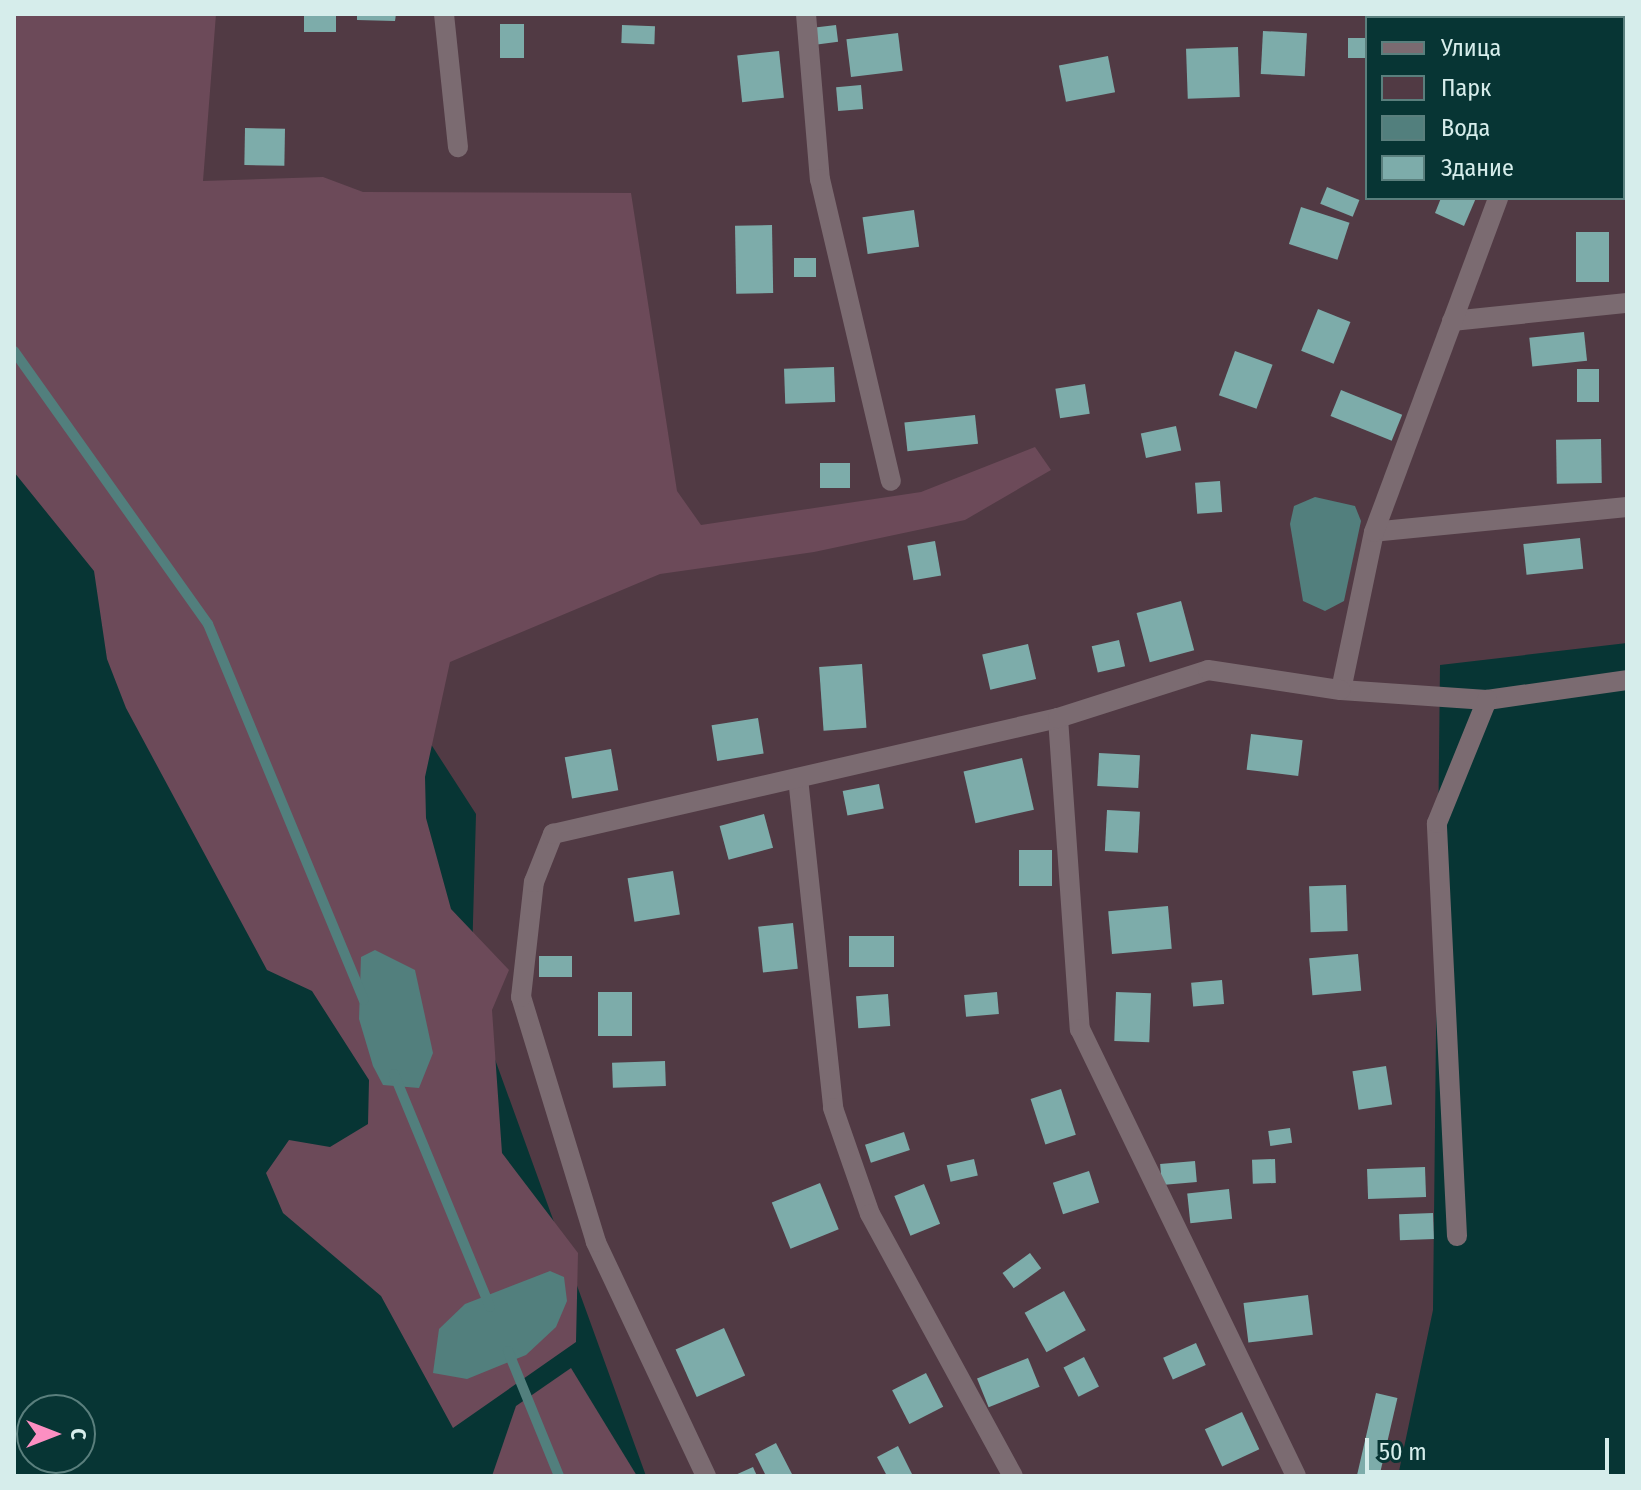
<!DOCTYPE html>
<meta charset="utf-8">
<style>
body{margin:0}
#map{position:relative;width:1641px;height:1490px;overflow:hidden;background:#073534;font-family:"Fira Sans Condensed",sans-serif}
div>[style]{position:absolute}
.green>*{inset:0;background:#513a44}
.forest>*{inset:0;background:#6c4a59}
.water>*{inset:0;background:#527f7d}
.stream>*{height:10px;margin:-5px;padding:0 5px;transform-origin:5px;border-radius:5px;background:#527f7d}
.building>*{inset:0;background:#7dacaa;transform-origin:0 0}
.minor>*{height:20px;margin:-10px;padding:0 10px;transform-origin:10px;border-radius:10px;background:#7b6b71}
span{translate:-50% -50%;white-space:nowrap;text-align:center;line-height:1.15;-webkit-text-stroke:8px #073534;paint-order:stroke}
.frame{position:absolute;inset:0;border:16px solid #d6edeb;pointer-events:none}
.legend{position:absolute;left:1365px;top:16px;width:260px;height:184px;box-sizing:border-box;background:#073534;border:2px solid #5a7f7d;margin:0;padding:10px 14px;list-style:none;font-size:24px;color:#d6edeb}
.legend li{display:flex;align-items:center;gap:16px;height:40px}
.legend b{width:40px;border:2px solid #5a7f7d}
.north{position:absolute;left:16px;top:1394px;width:80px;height:80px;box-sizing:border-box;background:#073534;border:2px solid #5a7f7d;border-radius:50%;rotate:90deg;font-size:22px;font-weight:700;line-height:32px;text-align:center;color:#d6edeb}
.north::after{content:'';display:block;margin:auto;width:28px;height:36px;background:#fc8fc2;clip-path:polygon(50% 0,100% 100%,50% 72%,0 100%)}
.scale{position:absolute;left:1365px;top:1438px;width:244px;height:36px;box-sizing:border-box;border:4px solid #d6edeb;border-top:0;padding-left:10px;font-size:24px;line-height:28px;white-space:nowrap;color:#d6edeb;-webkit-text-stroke:6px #073534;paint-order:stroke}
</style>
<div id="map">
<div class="green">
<i style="clip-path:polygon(evenodd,160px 14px,1627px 14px,1627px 643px,1440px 665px,1433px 1310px,1398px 1476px,646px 1476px,471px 993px,476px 814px,122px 265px,160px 14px,1367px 18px,1623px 18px,1623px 198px,1367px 198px,1367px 18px)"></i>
</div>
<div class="forest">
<i style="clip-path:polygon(14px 14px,216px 14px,203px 181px,323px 177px,363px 192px,631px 193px,677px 491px,701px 525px,921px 492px,1035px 447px,1051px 470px,965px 520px,814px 552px,660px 574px,450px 662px,425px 777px,426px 818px,451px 909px,509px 970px,492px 1010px,502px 1153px,578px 1253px,576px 1342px,453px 1428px,381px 1296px,283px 1213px,266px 1173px,289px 1140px,330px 1147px,368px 1124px,369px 1080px,312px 991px,267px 970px,126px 708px,107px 659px,94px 571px,14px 472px)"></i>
<i style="clip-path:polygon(571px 1368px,637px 1476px,492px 1476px,516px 1406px)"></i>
</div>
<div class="water">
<i style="clip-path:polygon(1315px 497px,1355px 506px,1361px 521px,1344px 601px,1325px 611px,1303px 601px,1290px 524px,1294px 506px)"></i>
<i style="clip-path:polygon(375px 950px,415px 970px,433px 1053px,419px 1088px,383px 1085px,373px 1066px,359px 1019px,361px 957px)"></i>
<i style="clip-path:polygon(550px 1271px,564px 1277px,567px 1301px,556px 1327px,526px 1355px,467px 1379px,433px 1373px,439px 1329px,465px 1304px)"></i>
</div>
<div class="stream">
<i style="left:14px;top:351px;width:335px;rotate:54.6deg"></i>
<i style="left:208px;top:624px;width:407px;rotate:67.5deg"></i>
<i style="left:394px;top:1074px;width:252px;rotate:67.6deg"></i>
<i style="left:508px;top:1351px;width:135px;rotate:67.8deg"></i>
</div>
<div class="building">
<i style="left:304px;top:14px;width:32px;height:18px"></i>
<i style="clip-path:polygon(357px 14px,396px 14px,395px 21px,357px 20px)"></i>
<i style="left:524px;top:24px;width:34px;height:24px;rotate:90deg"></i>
<i style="left:622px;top:25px;width:33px;height:18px;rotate:2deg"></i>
<i style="left:836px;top:25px;width:17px;height:21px;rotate:83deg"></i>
<i style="left:1263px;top:31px;width:44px;height:43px;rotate:3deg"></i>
<i style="left:898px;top:33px;width:38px;height:52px;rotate:83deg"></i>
<i style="left:1367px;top:38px;width:20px;height:19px;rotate:90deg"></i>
<i style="left:1238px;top:47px;width:50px;height:52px;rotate:88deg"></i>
<i style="left:779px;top:51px;width:47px;height:42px;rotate:84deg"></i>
<i style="left:1623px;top:52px;width:4px;height:19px"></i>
<i style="left:1108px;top:56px;width:37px;height:50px;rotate:79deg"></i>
<i style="left:861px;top:85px;width:24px;height:25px;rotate:85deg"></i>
<i style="left:245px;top:128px;width:40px;height:37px;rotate:1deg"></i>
<i style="left:1327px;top:187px;width:35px;height:18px;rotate:22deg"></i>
<i style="clip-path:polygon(1441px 198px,1476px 198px,1464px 226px,1435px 213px)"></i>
<i style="left:1301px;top:207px;width:51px;height:39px;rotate:18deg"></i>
<i style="left:914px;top:210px;width:37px;height:52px;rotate:82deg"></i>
<i style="left:772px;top:225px;width:68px;height:37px;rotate:89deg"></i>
<i style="left:1576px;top:232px;width:33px;height:50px"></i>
<i style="left:794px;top:258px;width:22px;height:19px"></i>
<i style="left:1318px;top:309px;width:35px;height:45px;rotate:22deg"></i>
<i style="left:1584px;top:332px;width:29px;height:55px;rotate:84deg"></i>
<i style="left:1235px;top:351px;width:40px;height:47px;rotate:20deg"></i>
<i style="left:834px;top:367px;width:35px;height:50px;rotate:88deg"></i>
<i style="left:1577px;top:369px;width:22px;height:33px"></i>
<i style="left:1085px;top:384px;width:30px;height:30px;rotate:81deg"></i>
<i style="left:1341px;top:390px;width:66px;height:28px;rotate:22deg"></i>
<i style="left:975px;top:415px;width:29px;height:71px;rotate:84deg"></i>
<i style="left:1176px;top:426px;width:25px;height:36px;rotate:78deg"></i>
<i style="left:1601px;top:439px;width:44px;height:45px;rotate:89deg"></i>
<i style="left:820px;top:463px;width:30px;height:25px"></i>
<i style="left:1220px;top:481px;width:31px;height:25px;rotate:86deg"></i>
<i style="left:1580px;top:538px;width:31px;height:57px;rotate:84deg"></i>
<i style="left:935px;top:541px;width:35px;height:28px;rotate:80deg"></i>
<i style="left:1181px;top:601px;width:51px;height:46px;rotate:75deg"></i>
<i style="left:1119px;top:640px;width:27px;height:28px;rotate:77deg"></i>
<i style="left:1028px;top:644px;width:36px;height:47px;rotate:77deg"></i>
<i style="left:862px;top:664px;width:64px;height:43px;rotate:86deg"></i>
<i style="left:758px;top:718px;width:36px;height:47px;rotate:81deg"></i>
<i style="left:1251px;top:734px;width:52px;height:36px;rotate:7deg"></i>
<i style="left:611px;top:749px;width:42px;height:47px;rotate:80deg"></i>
<i style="left:1099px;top:753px;width:41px;height:33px;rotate:3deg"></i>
<i style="left:1022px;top:758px;width:53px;height:60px;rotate:77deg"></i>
<i style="left:879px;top:784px;width:25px;height:37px;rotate:79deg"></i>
<i style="left:1107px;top:810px;width:33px;height:41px;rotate:3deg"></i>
<i style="left:764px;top:814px;width:35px;height:46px;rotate:75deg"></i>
<i style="left:1019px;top:850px;width:33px;height:36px"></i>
<i style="left:673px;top:871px;width:44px;height:46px;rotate:81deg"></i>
<i style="left:1346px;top:885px;width:46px;height:37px;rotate:88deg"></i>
<i style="left:1168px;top:906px;width:43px;height:60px;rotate:85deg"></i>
<i style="left:793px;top:923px;width:46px;height:35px;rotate:84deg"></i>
<i style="left:849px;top:936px;width:45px;height:31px"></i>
<i style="left:1358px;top:954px;width:37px;height:49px;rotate:85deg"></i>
<i style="left:539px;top:956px;width:33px;height:21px"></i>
<i style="left:1222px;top:980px;width:24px;height:31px;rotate:85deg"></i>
<i style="left:598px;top:992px;width:34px;height:44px"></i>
<i style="left:997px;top:992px;width:22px;height:33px;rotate:85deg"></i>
<i style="left:1116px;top:992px;width:35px;height:49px;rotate:2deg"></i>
<i style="left:888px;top:994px;width:32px;height:32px;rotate:86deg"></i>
<i style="left:665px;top:1061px;width:25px;height:53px;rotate:88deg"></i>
<i style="left:1386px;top:1066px;width:39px;height:34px;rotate:81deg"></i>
<i style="left:1061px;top:1089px;width:48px;height:32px;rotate:72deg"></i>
<i style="left:1290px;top:1128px;width:15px;height:22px;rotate:82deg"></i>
<i style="left:904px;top:1132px;width:19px;height:41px;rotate:72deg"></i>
<i style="left:974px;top:1159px;width:17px;height:28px;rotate:77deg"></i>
<i style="left:1275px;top:1159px;width:24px;height:23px;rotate:88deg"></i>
<i style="left:1195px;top:1161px;width:21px;height:35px;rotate:85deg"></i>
<i style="left:1425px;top:1167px;width:30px;height:58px;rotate:88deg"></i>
<i style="left:1089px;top:1171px;width:33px;height:38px;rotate:72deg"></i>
<i style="left:820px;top:1183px;width:50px;height:52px;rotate:68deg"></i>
<i style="left:924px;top:1184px;width:43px;height:32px;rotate:68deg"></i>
<i style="left:1229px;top:1189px;width:30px;height:42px;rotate:84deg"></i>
<i style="left:1433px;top:1213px;width:26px;height:34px;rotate:88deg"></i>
<i style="left:1030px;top:1253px;width:19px;height:34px;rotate:54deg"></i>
<i style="left:1064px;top:1291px;width:45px;height:45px;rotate:61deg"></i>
<i style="left:1308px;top:1295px;width:40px;height:65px;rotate:83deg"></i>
<i style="left:724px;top:1328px;width:52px;height:53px;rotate:66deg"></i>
<i style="left:1196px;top:1343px;width:24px;height:36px;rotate:66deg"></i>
<i style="left:1084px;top:1357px;width:33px;height:23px;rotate:63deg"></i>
<i style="left:1028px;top:1358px;width:31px;height:55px;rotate:68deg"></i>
<i style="left:926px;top:1373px;width:38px;height:38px;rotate:63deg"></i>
<i style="left:1376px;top:1393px;width:22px;height:85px;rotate:13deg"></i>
<i style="left:1242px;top:1412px;width:41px;height:41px;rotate:65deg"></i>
<i style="clip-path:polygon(776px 1443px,793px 1476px,766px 1476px,755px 1454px)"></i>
<i style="clip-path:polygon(898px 1446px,913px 1476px,887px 1476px,877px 1457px)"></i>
<i style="clip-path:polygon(753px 1467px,757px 1476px,733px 1476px)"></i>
</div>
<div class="minor">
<i style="left:444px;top:14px;width:134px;rotate:84deg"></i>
<i style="left:806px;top:14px;width:166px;rotate:85.2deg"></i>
<i style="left:820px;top:179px;width:310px;rotate:76.8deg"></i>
<i style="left:1623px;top:40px;width:4px"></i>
<i style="left:1452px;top:321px;width:176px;rotate:-5.9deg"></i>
<i style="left:1627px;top:507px;width:254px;rotate:174.4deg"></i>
<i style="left:1374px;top:532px;width:161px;rotate:101.8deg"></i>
<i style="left:1341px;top:690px;width:146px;rotate:3.9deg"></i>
<i style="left:1487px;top:700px;width:141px;rotate:-8.1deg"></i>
<i style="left:1374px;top:532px;width:356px;rotate:-69.6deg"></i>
<i style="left:1058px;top:718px;width:312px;rotate:86deg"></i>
<i style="left:1080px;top:1029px;width:496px;rotate:64.2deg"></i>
<i style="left:798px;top:778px;width:332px;rotate:83.9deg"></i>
<i style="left:833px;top:1108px;width:112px;rotate:70.8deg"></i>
<i style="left:870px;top:1214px;width:298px;rotate:61.4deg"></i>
<i style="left:1457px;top:1236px;width:413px;rotate:-92.8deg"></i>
<i style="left:1437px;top:823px;width:133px;rotate:-67.9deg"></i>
<i style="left:706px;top:1476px;width:259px;rotate:-115.2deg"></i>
<i style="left:596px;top:1242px;width:256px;rotate:-107deg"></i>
<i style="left:521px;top:997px;width:116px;rotate:-83.6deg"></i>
<i style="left:534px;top:882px;width:52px;rotate:-68.4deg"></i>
<i style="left:553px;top:834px;width:518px;rotate:-12.94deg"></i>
<i style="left:1058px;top:718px;width:157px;rotate:-17.7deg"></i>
<i style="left:1208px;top:670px;width:134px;rotate:8.6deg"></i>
</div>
<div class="frame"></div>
<ul class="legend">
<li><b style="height:10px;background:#7b6b71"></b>Улица</li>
<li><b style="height:22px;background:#513a44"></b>Парк</li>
<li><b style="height:22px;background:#527f7d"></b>Вода</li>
<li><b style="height:22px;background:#7dacaa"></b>Здание</li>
</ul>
<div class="north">С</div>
<div class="scale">50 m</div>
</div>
